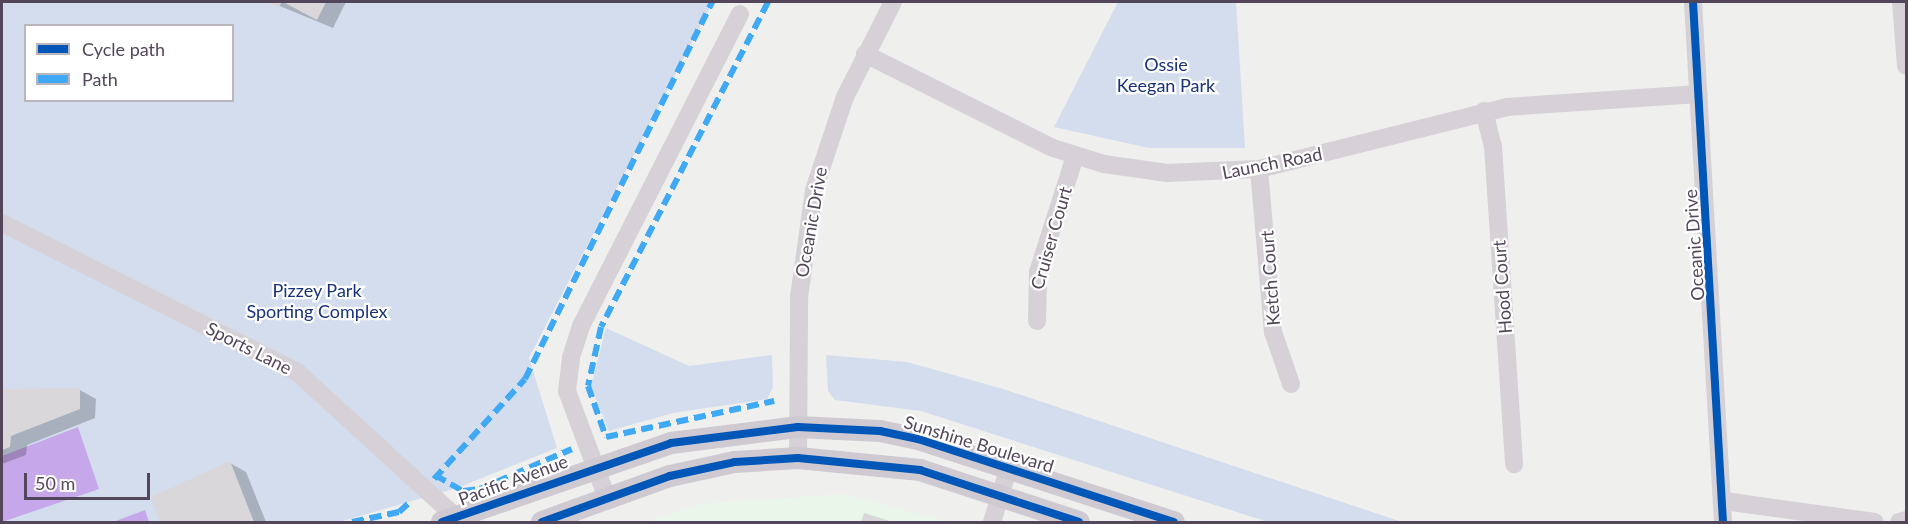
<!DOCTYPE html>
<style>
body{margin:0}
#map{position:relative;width:1908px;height:524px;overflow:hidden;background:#efefee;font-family:Lato,sans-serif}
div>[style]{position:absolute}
.commercial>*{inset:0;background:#ebf6ea}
.green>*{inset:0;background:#d3dded}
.water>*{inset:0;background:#c6a8ea}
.shadow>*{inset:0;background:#0003}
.building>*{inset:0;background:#d9d7da}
.minor>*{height:18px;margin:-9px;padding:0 9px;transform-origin:9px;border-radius:9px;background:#d5d1d6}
.major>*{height:22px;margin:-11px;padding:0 11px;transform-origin:11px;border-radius:11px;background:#cfcad1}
.quiet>*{height:6px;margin-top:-3px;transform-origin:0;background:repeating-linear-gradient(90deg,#3fa9f5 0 12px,transparent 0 18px)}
.cycleway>*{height:8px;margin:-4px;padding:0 4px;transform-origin:4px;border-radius:4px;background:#0057b8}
span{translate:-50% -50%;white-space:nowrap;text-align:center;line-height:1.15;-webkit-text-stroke:4.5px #fff;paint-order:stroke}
.park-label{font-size:18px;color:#193379}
.street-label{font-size:18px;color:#54465a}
.frame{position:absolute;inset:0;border:3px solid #54465a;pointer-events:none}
.legend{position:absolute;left:24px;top:24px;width:210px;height:78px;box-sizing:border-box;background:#fff;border:2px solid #bbb5bd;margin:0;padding:8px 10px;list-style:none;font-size:18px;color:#54465a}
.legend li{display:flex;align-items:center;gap:12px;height:30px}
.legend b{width:30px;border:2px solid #bbb5bd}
.scale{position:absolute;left:24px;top:473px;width:126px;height:27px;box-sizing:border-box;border:3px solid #54465a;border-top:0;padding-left:8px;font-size:18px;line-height:21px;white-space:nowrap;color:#54465a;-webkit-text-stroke:4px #fff;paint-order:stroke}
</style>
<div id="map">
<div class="commercial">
<i style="clip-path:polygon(843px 494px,950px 522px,649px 522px,699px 504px)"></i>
</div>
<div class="green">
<i style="clip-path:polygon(evenodd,2px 2px,713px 2px,529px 358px,557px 448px,457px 488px,339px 522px,2px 522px,2px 2px,26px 26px,232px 26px,232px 100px,26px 100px,26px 26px)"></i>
<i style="clip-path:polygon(1118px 2px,1236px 2px,1245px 148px,1149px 148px,1054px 127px)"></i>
<i style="clip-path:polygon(606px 328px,689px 366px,772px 355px,773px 387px,767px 399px,673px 413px,609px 431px,591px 387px)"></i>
<i style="clip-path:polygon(826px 355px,907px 362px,1000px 388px,1402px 522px,1268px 522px,921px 411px,835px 400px,828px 391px)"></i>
</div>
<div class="water">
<i style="clip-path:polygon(78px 427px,99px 489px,2px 522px,2px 456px)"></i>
<i style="clip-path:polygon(145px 510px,149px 522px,113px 522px)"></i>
</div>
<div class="shadow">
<i style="clip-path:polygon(270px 2px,346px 2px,333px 28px)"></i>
<i style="clip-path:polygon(2px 390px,80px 390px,96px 399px,95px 418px,27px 445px,26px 455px,2px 464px)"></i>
<i style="clip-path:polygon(230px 463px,246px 472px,266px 522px,162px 522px,153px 498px)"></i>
</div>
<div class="building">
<i style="clip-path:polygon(267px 2px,282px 2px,278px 8px)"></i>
<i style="clip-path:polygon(283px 2px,326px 2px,317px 20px)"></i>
<i style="clip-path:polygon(80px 388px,80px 409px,11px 436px,10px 447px,2px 450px,2px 389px)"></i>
<i style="clip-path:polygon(230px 461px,254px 522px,160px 522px,151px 497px)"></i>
<i style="clip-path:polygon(864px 513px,893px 522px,861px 522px)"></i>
</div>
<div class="minor">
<i style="left:1693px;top:2px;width:521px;rotate:86.7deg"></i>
<i style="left:1901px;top:2px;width:64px;rotate:85.5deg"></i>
<i style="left:865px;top:54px;width:210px;rotate:26.6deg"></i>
<i style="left:1053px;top:148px;width:53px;rotate:17.4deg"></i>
<i style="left:1104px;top:164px;width:64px;rotate:8.1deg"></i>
<i style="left:1167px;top:173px;width:92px;rotate:-2.5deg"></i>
<i style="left:1259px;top:169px;width:256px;rotate:-14deg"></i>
<i style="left:1507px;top:107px;width:192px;rotate:-3.9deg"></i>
<i style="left:1484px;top:111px;width:36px;rotate:76deg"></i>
<i style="left:1493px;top:146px;width:319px;rotate:86.2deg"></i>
<i style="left:1259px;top:169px;width:164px;rotate:85.1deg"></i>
<i style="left:1273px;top:332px;width:55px;rotate:70.9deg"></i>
<i style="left:2px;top:223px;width:330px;rotate:26.8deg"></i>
<i style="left:297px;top:372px;width:222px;rotate:42.4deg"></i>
<i style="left:1037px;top:321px;width:49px;rotate:-88.8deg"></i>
<i style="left:1038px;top:272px;width:122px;rotate:-72.3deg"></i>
<i style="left:798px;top:458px;width:161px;rotate:-89.6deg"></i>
<i style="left:799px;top:297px;width:108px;rotate:-82deg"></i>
<i style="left:814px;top:190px;width:98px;rotate:-71.6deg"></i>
<i style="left:845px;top:97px;width:106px;rotate:-63.2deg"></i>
<i style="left:607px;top:498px;width:114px;rotate:-110.5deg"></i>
<i style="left:567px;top:391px;width:34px;rotate:-83deg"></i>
<i style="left:571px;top:357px;width:33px;rotate:-72deg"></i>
<i style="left:581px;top:326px;width:350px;rotate:-63deg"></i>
<i style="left:1724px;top:501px;width:152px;rotate:7.9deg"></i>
<i style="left:992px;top:522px;width:58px;rotate:-72.8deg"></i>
<i style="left:1899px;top:522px;width:7px;rotate:-16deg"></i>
</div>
<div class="major">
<i style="left:442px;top:522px;width:242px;rotate:-19deg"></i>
<i style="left:671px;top:443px;width:128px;rotate:-7.2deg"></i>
<i style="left:798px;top:427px;width:82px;rotate:2.8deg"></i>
<i style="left:880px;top:431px;width:39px;rotate:12deg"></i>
<i style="left:918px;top:439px;width:269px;rotate:18deg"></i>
<i style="left:542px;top:522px;width:136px;rotate:-19.8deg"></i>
<i style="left:670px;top:476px;width:66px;rotate:-12.2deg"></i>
<i style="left:735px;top:462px;width:63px;rotate:-3.6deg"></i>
<i style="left:798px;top:458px;width:123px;rotate:5.6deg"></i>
<i style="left:920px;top:470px;width:167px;rotate:18.1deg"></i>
</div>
<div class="quiet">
<i style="left:768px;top:2px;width:365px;rotate:117.2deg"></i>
<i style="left:601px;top:327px;width:60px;rotate:102.4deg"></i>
<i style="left:588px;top:386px;width:54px;rotate:70.6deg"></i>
<i style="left:606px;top:437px;width:172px;rotate:-12.1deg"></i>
<i style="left:435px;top:475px;width:32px;rotate:30deg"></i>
<i style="left:463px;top:491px;width:17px;rotate:-7deg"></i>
<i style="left:480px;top:489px;width:100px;rotate:-23.5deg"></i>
<i style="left:434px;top:479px;width:135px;rotate:-47.7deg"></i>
<i style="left:525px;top:379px;width:421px;rotate:-63.6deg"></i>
<i style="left:352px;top:522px;width:48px;rotate:-12deg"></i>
<i style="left:399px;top:512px;width:13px;rotate:-42deg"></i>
</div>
<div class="cycleway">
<i style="left:1693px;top:2px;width:521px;rotate:86.7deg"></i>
<i style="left:442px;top:522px;width:242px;rotate:-19deg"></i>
<i style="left:671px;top:443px;width:128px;rotate:-7.2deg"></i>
<i style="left:798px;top:427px;width:82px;rotate:2.8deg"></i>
<i style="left:880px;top:431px;width:39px;rotate:12deg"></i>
<i style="left:918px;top:439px;width:269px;rotate:18deg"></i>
<i style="left:542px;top:522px;width:136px;rotate:-19.8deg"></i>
<i style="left:670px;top:476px;width:66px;rotate:-12.2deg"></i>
<i style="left:735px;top:462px;width:63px;rotate:-3.6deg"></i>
<i style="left:798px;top:458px;width:123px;rotate:5.6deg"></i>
<i style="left:920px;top:470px;width:167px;rotate:18.1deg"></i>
</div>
<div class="park-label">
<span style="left:1166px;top:75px">Ossie<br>Keegan Park</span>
<span style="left:317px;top:301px">Pizzey Park<br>Sporting Complex</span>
</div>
<div class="street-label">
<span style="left:1272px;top:163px;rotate:-11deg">Launch Road</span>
<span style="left:811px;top:222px;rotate:-80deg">Oceanic Drive</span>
<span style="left:1051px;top:238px;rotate:-74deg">Cruiser Court</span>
<span style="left:1694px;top:245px;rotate:-94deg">Oceanic Drive</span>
<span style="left:1270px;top:278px;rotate:-94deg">Ketch Court</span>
<span style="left:1502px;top:287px;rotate:-94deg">Hood Court</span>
<span style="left:249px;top:348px;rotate:27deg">Sports Lane</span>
<span style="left:979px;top:444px;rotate:17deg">Sunshine Boulevard</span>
<span style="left:513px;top:480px;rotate:-20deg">Pacific Avenue</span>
</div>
<div class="frame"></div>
<ul class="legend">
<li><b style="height:8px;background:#0057b8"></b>Cycle path</li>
<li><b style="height:8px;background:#3fa9f5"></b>Path</li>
</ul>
<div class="scale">50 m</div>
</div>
